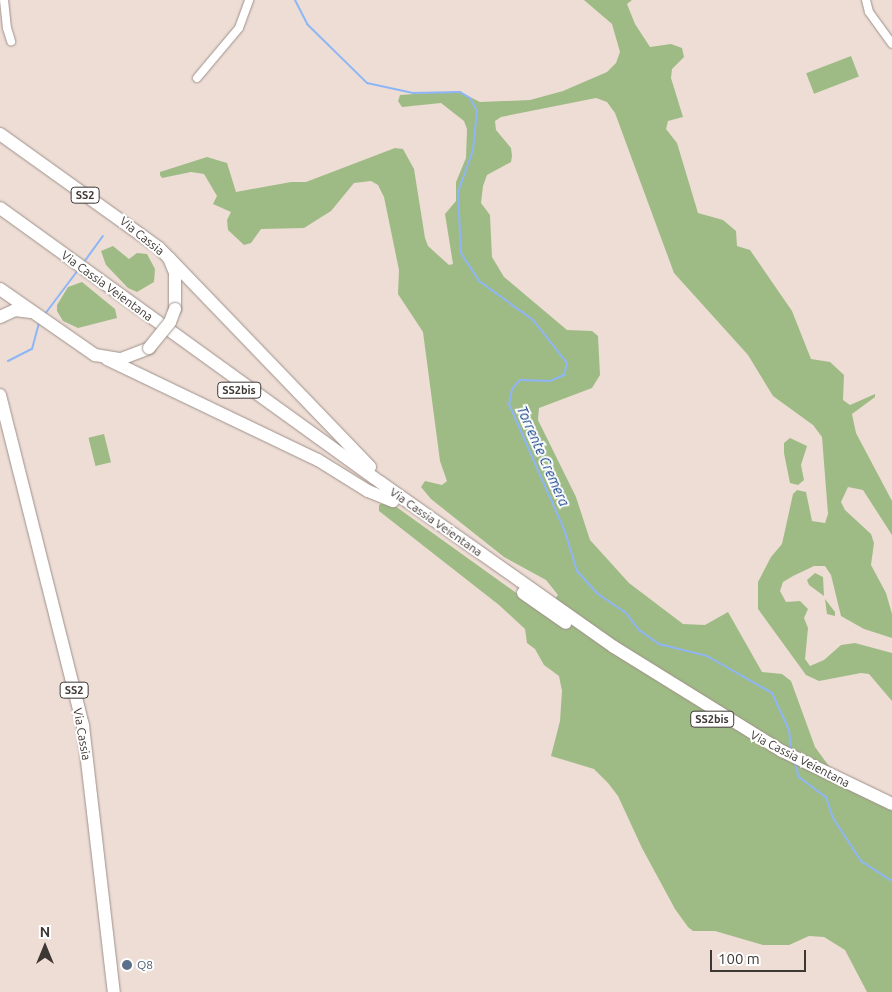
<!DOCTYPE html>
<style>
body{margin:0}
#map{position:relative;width:892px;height:992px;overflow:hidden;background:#edddd5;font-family:Ubuntu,sans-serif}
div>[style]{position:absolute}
.green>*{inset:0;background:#9fbb85;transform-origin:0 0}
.stream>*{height:2px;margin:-1px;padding:0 1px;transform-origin:1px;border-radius:1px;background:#8eb6f6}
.roads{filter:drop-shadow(0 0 1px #9f918a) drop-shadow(0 0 1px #9f918a)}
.minor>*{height:8px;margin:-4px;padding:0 4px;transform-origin:4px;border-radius:4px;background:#fff}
.primary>*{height:12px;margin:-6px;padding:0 6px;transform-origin:6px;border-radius:6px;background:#fff}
.trunk>*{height:12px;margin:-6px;padding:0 6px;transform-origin:6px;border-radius:6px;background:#fff}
.bridges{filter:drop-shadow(0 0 1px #9f918a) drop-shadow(0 0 1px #9f918a)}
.primary-bridge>*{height:12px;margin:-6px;padding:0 6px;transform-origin:6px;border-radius:6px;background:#fff}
.dots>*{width:14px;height:14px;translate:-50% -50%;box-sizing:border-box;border:2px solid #fff;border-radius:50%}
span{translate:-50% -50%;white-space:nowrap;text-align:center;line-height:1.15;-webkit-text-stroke:4px #fff;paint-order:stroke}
.shield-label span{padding:1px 4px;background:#fff;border:1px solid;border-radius:4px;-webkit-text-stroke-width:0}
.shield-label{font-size:11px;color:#3e3835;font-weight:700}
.street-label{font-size:12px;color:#3e3835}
.service-label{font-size:12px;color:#4e5e75}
.left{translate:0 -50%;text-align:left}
.water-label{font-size:14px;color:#0d3e86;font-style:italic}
.north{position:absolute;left:20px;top:922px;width:50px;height:50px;-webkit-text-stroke:4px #fff;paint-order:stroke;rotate:0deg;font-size:14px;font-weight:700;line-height:20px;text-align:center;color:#3e3835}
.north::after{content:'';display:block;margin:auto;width:18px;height:22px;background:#3e3835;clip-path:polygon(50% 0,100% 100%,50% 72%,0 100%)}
.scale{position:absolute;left:710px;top:950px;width:96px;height:22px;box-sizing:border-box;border:2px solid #3e3835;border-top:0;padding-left:6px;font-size:15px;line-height:18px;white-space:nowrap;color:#3e3835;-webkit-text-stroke:4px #fff;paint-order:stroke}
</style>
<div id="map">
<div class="green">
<i style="clip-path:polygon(584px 0,632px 0,627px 4px,635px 24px,650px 47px,671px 44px,682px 48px,684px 57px,672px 69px,671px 78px,683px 117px,668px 121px,666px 129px,677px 143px,698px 213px,723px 220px,736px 231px,737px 246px,750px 250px,792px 311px,811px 359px,830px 362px,844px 375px,843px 400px,850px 405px,875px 394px,875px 397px,852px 414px,856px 433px,892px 501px,892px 535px,863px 490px,848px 487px,841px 502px,845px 510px,871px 534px,874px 543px,871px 565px,886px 593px,892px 614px,892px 638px,864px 629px,841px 616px,831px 575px,825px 566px,814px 566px,793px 576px,783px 582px,780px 591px,786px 602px,800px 601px,808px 609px,804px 618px,808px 628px,805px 659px,810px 666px,824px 660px,841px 645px,855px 643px,892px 653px,892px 701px,869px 674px,861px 673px,819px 681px,806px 675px,758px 609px,758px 582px,771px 557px,782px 544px,793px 494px,797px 490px,806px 492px,812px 521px,825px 523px,828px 514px,822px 437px,813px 425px,773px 396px,748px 355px,674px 273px,615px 113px,607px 102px,596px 98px,501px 117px,495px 121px,496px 130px,511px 148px,512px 156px,511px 162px,487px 175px,483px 186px,481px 203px,490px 215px,492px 257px,504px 277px,567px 330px,592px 331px,598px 336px,600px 375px,592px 388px,539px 408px,538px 420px,576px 497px,590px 540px,629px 583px,683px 624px,705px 625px,728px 612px,762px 672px,782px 674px,791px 681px,815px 747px,834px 773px,882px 796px,892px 796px,892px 992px,867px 992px,845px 950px,824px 937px,809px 936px,789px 945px,763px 945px,715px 931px,693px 931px,688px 927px,675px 909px,642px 848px,618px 796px,608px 783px,594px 769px,551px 756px,560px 721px,562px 691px,559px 676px,544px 665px,535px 649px,527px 643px,525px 629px,499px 605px,379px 511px,379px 505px,383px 503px,395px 506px,540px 610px,547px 609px,558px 595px,546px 580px,504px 557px,431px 499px,421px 487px,425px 481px,442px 485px,447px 481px,440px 461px,423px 332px,398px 294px,399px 270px,384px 197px,378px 185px,371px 181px,354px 183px,331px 211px,304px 228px,261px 229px,251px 243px,244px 245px,228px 230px,227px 220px,231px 212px,213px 204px,217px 196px,204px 174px,191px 172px,162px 178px,160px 175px,160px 172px,207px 157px,227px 163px,236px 192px,291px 182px,306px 182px,395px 148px,403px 149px,414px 169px,425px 238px,428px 246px,449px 265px,453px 264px,445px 214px,456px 201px,456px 182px,466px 158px,467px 129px,464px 121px,441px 103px,402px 107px,398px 101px,400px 95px,458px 91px,480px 102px,530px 100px,563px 91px,607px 72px,616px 63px,620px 52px,612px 24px)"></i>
<i style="left:851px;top:56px;width:22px;height:48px;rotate:69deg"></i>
<i style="clip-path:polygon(113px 246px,129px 259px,137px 253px,147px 254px,155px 269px,154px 282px,137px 292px,128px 288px,106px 265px,101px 251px)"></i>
<i style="clip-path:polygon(82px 282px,115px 309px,117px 318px,78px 328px,63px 321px,57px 311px,57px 305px,68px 287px)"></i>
<i style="left:104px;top:434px;width:29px;height:16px;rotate:76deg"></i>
<i style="clip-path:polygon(790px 438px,807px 446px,801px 465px,804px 480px,798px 485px,790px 483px,784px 453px,784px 443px)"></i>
<i style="clip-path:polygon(815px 573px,823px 577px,824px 596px,809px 585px,807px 580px)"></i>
<i style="clip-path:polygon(825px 599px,835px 612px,835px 616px,827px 614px)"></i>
</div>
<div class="stream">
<i style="left:295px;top:0;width:27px;rotate:63deg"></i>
<i style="left:307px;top:24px;width:84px;rotate:44.5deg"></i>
<i style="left:367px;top:83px;width:47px;rotate:12.3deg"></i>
<i style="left:413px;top:93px;width:47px;rotate:-1.2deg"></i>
<i style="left:460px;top:92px;width:12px;rotate:31deg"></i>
<i style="left:470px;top:98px;width:15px;rotate:62deg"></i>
<i style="left:477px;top:111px;width:39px;rotate:96deg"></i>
<i style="left:473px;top:150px;width:45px;rotate:109.7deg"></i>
<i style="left:458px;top:192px;width:61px;rotate:87.2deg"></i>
<i style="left:461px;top:253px;width:33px;rotate:57deg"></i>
<i style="left:479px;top:281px;width:67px;rotate:35.8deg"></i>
<i style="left:533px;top:320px;width:55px;rotate:51.7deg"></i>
<i style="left:567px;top:363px;width:12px;rotate:104deg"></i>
<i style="left:564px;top:375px;width:15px;rotate:157deg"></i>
<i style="left:550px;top:381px;width:30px;rotate:-178deg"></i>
<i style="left:520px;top:380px;width:12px;rotate:132deg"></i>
<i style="left:512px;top:389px;width:15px;rotate:101deg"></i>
<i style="left:509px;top:404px;width:137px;rotate:66.3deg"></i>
<i style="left:564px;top:529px;width:44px;rotate:72.8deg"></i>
<i style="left:577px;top:571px;width:31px;rotate:48deg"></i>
<i style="left:598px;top:594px;width:34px;rotate:34deg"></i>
<i style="left:626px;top:613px;width:21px;rotate:53deg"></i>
<i style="left:639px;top:630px;width:24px;rotate:35deg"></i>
<i style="left:659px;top:644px;width:49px;rotate:14deg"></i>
<i style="left:707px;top:656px;width:75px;rotate:29.6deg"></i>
<i style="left:772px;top:693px;width:41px;rotate:65.3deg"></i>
<i style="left:789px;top:730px;width:20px;rotate:84deg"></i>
<i style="left:84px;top:262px;width:32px;rotate:-54deg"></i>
<i style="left:45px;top:314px;width:55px;rotate:-53.1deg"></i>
<i style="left:8px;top:361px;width:27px;rotate:-27deg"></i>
<i style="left:32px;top:349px;width:28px;rotate:-75deg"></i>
<i style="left:795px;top:764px;width:14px;rotate:73deg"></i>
<i style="left:799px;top:777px;width:34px;rotate:37deg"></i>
<i style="left:826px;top:797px;width:22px;rotate:72deg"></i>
<i style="left:833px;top:818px;width:51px;rotate:56.9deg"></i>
<i style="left:861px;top:861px;width:37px;rotate:33deg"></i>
</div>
<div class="roads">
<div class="minor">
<i style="left:4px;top:0;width:28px;rotate:84deg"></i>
<i style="left:7px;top:28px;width:14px;rotate:73deg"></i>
<i style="left:866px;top:0;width:12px;rotate:76deg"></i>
<i style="left:869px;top:12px;width:39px;rotate:54deg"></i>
<i style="left:197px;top:78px;width:65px;rotate:-50deg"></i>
<i style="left:239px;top:28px;width:30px;rotate:-70deg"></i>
</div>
<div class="primary">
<i style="left:0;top:134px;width:196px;rotate:35.6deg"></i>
<i style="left:159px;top:248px;width:14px;rotate:45deg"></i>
<i style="left:169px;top:258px;width:16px;rotate:68deg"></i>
<i style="left:175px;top:273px;width:36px;rotate:90deg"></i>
<i style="left:0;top:289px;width:116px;rotate:34.8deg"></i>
<i style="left:95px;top:355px;width:26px;rotate:9deg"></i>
<i style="left:121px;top:359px;width:30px;rotate:-21deg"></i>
<i style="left:0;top:317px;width:17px;rotate:-25deg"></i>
<i style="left:15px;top:310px;width:16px;rotate:7deg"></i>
<i style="left:0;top:395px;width:341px;rotate:75.9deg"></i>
<i style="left:83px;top:726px;width:268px;rotate:83.4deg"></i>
</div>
<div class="trunk">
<i style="left:0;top:208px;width:468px;rotate:35.8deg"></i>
<i style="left:380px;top:482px;width:286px;rotate:35.2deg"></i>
<i style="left:614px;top:647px;width:198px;rotate:31.8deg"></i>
<i style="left:782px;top:751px;width:122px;rotate:25.7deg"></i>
<i style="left:169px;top:258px;width:290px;rotate:46.1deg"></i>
<i style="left:107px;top:359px;width:234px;rotate:25.6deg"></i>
<i style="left:318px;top:460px;width:59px;rotate:31.8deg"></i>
<i style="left:368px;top:491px;width:27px;rotate:22deg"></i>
<i style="left:523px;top:593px;width:52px;rotate:34.9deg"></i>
</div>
</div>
<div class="bridges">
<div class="primary-bridge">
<i style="left:149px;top:348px;width:33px;rotate:-51deg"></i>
<i style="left:170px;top:322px;width:14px;rotate:-69deg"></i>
</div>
</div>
<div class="dots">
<i style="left:127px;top:965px;background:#5c6f8a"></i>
</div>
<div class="shield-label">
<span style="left:85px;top:195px">SS2</span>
<span style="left:239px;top:390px">SS2bis</span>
<span style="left:74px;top:690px">SS2</span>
<span style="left:712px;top:719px">SS2bis</span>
</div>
<div class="street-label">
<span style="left:142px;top:236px;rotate:39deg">Via Cassia</span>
<span style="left:107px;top:286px;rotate:36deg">Via Cassia Veientana</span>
<span style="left:436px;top:522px;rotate:35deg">Via Cassia Veientana</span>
<span style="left:82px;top:734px;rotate:80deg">Via Cassia</span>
<span style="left:800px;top:759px;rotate:27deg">Via Cassia Veientana</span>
</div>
<div class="service-label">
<span class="left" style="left:137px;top:965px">Q8</span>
</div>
<div class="water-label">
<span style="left:543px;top:456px;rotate:66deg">Torrente Cremera</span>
</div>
<div class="north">N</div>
<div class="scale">100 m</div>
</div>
